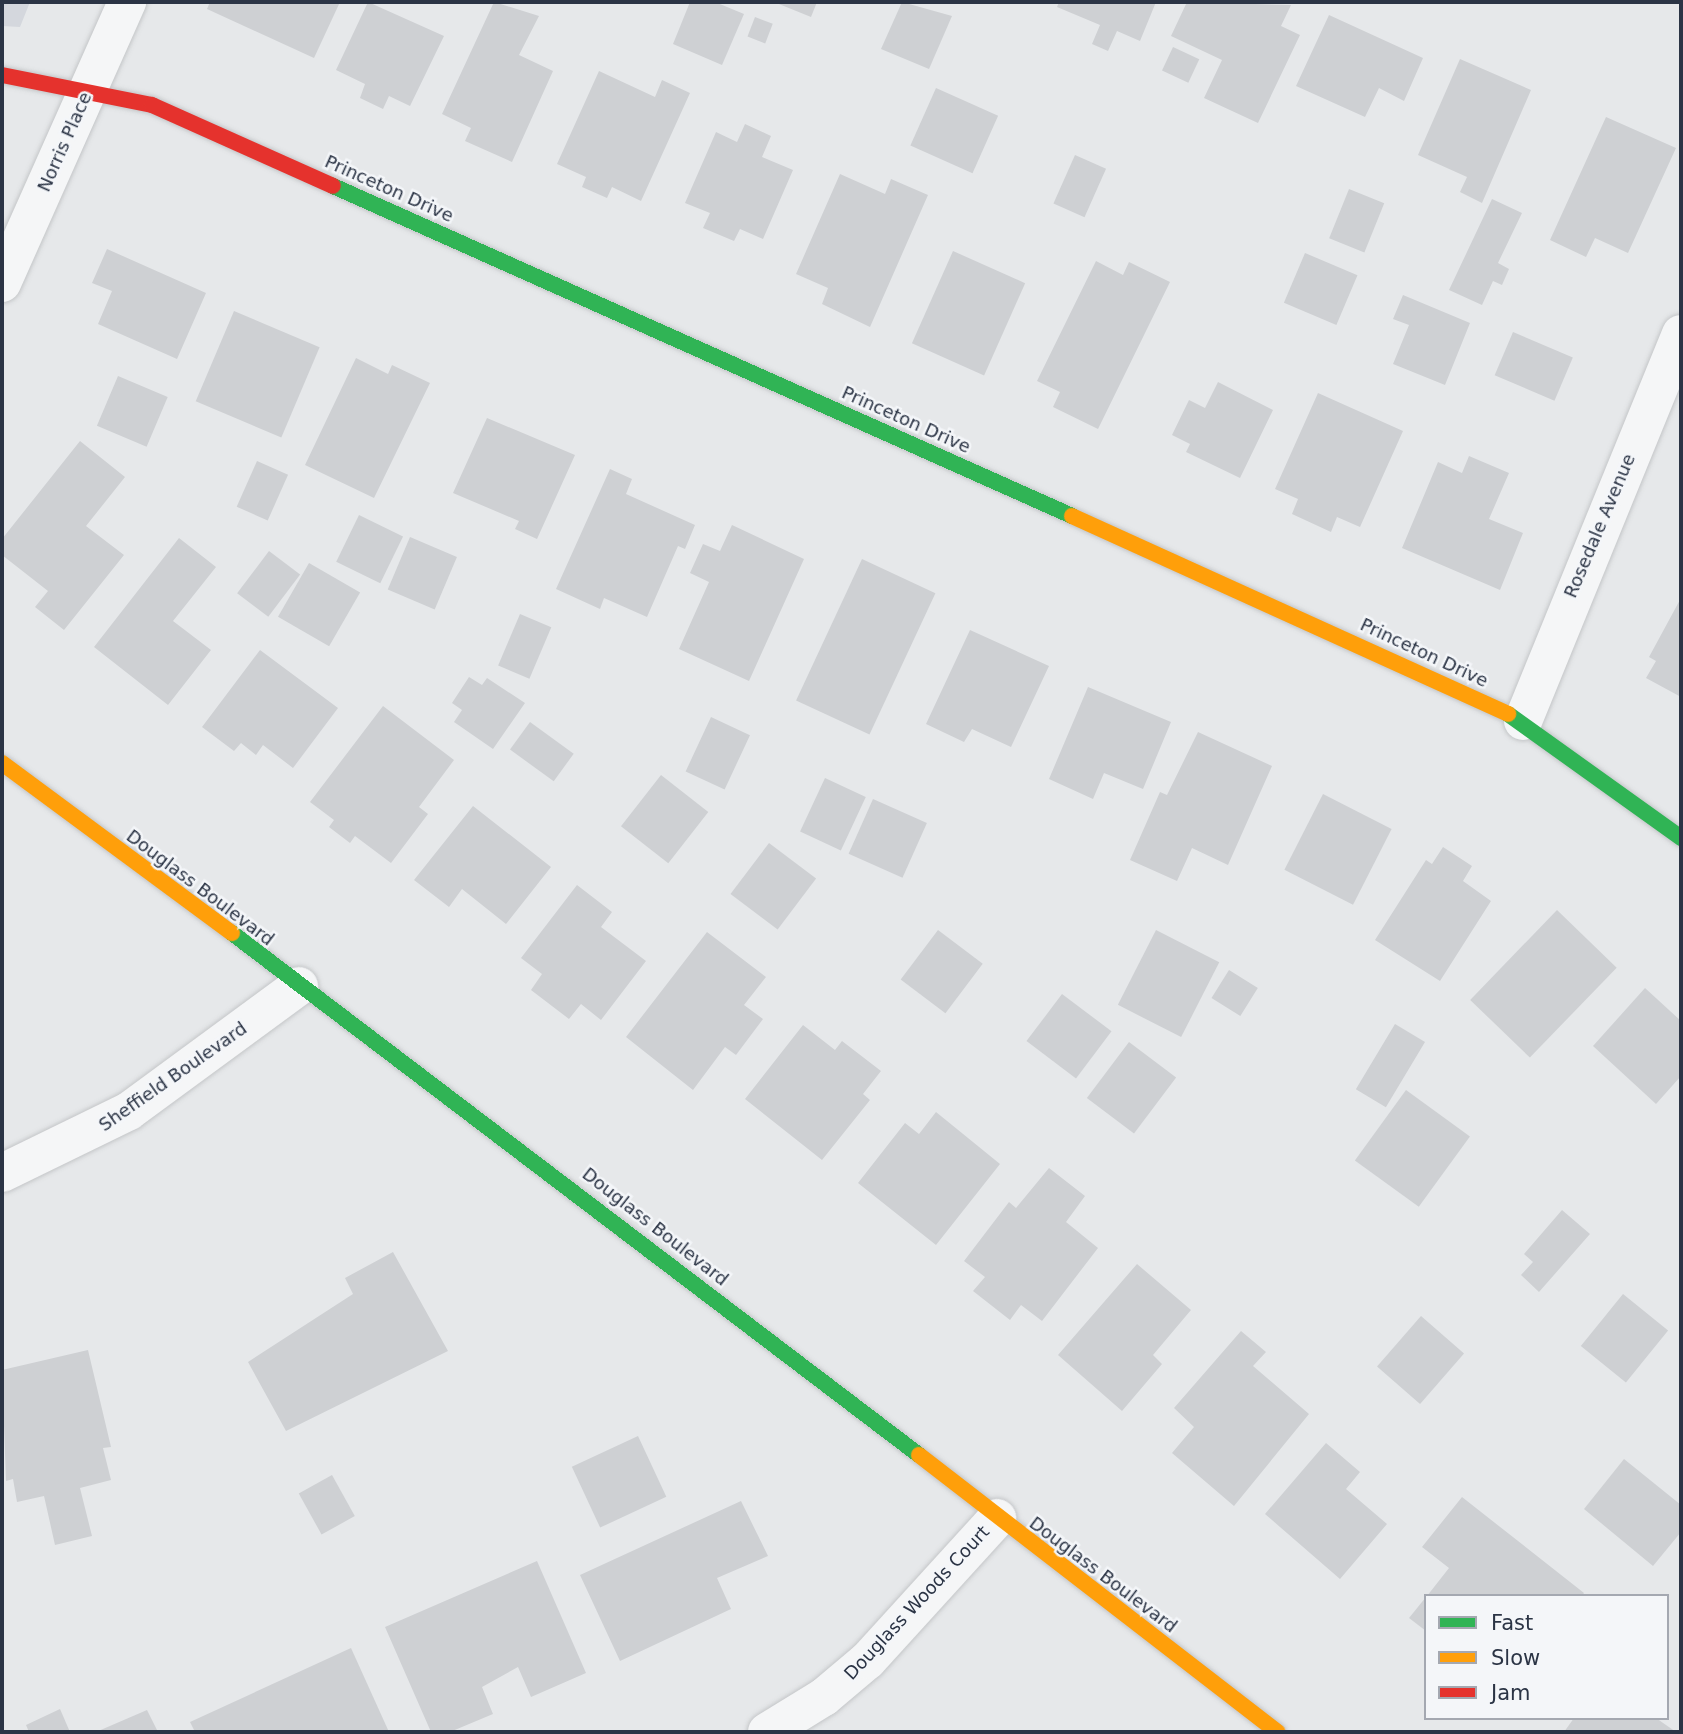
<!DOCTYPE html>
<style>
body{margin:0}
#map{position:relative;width:1683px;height:1734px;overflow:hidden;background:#e6e8ea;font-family:"DejaVu Sans",sans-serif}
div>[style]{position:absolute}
.built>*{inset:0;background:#d4d7dd}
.building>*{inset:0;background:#ced0d3;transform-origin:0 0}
.roads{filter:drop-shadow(0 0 2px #c4c6c8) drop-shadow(0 0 2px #c4c6c8)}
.street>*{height:38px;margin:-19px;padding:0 19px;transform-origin:19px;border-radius:19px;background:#f5f6f7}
.fast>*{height:16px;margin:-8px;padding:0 8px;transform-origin:8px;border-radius:8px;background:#30b455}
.slow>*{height:16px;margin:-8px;padding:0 8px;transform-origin:8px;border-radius:8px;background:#ff9f0a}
.jam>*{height:16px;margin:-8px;padding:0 8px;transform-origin:8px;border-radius:8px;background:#e5322d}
span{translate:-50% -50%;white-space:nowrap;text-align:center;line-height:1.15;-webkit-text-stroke:5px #f4f6f9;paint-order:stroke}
.street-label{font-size:18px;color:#2b3445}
.frame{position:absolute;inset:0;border:4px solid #2b3445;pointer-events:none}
.legend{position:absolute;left:1424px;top:1594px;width:245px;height:126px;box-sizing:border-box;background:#f4f6f9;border:2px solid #a4a8b1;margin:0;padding:9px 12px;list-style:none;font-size:21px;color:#2b3445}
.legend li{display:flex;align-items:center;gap:14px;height:35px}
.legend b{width:35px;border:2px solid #a4a8b1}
</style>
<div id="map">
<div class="built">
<i style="clip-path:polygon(2px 2px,30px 2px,20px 27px,2px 26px)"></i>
</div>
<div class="building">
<i style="clip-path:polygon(210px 2px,340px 2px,314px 58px,207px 9px)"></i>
<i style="clip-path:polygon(368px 2px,444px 36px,410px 106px,389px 96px,383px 109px,360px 98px,365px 84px,336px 70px)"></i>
<i style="clip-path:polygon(494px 2px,539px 16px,519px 55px,553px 71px,512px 162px,465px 141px,471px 128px,442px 114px)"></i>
<i style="clip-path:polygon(690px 2px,715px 2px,744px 14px,722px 65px,673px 44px)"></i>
<i style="clip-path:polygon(774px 2px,817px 2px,811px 17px)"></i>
<i style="clip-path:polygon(902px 2px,952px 16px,929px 69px,881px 49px)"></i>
<i style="clip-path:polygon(1059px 2px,1156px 2px,1140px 41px,1117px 31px,1108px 51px,1092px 44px,1100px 25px,1057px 7px)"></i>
<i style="clip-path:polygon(1187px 2px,1291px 5px,1281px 26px,1300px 35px,1258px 123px,1204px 98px,1222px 60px,1171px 36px)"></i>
<i style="clip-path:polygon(1329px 15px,1423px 58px,1404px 101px,1379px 88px,1365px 117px,1296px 86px)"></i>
<i style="left:755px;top:17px;width:19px;height:21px;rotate:21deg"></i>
<i style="left:1173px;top:47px;width:29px;height:26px;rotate:25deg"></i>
<i style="clip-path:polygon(1460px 59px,1531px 90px,1482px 203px,1460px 192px,1467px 177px,1418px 155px)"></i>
<i style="clip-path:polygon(599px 71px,655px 97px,662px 80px,690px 93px,641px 201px,612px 187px,607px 198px,582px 187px,586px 177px,557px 164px)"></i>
<i style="left:936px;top:88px;width:68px;height:63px;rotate:24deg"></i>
<i style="clip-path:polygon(1606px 117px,1676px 148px,1628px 253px,1595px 238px,1586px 257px,1550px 240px)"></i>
<i style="clip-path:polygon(745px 124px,771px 136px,762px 157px,793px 170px,763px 239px,740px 229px,734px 241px,703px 228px,710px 213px,685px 203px,716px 132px,737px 142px)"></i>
<i style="left:1075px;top:155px;width:34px;height:53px;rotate:24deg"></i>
<i style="clip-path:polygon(840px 174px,885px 194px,891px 179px,928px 195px,870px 327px,822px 304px,828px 288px,796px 274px)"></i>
<i style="left:1349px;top:189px;width:38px;height:53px;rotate:22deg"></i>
<i style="clip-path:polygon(1492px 199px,1522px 213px,1498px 263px,1509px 269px,1502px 285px,1493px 281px,1482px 305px,1449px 290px)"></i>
<i style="clip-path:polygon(107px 249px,206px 293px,177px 359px,98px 324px,112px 291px,92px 283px)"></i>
<i style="left:953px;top:251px;width:79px;height:101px;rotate:24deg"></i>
<i style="left:1305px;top:253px;width:57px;height:54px;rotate:23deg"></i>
<i style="clip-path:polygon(1096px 261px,1123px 275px,1129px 262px,1170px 282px,1098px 429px,1053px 407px,1060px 392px,1037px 381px)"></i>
<i style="clip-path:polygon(1403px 295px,1470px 323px,1445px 385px,1393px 364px,1409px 325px,1393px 319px)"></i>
<i style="left:234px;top:311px;width:93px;height:98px;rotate:23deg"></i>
<i style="left:1513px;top:332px;width:65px;height:47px;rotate:23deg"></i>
<i style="clip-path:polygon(356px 358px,388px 374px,392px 365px,430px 383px,374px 498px,305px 465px)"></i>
<i style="left:118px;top:376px;width:54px;height:54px;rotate:23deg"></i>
<i style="clip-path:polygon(1218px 382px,1273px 410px,1240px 478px,1186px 452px,1190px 444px,1172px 435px,1189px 400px,1205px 408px)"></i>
<i style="clip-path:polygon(1318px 393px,1403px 431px,1360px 527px,1337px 517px,1331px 532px,1292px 514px,1298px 499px,1275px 489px)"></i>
<i style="clip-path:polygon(487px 418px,575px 455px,537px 539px,515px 529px,519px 521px,453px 493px)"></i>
<i style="clip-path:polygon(80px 441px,125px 477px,86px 526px,124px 555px,64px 630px,35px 607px,48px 591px,2px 555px,2px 539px)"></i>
<i style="clip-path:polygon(1469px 456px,1509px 473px,1489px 519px,1523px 533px,1500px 590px,1402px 548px,1438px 462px,1462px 473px)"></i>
<i style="left:257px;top:461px;width:34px;height:50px;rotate:24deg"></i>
<i style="clip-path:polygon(610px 469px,632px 479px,626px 494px,695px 525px,685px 549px,678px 546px,647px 617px,604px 598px,600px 609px,556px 589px)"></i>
<i style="left:359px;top:515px;width:49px;height:52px;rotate:26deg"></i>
<i style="clip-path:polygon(732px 525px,804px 559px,749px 681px,679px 649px,709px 582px,690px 573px,703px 544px,720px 551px)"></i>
<i style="left:410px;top:537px;width:51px;height:57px;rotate:23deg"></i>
<i style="clip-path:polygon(179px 538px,216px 567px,173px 621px,211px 650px,168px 705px,94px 647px)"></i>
<i style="left:269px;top:551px;width:39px;height:53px;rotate:37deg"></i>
<i style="left:862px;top:559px;width:81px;height:156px;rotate:25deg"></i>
<i style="left:309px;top:563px;width:59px;height:62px;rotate:30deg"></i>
<i style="clip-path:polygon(1681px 598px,1681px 697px,1646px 678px,1656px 661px,1649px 657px)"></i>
<i style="left:520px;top:614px;width:34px;height:56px;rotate:23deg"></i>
<i style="clip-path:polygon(970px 630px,1049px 666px,1011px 747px,972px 729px,964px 742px,926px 724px)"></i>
<i style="clip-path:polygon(260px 650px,338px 708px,293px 768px,263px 745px,256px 755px,241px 743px,234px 751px,202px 727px)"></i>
<i style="clip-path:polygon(469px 677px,482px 685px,487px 678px,525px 703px,493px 749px,454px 722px,462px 710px,452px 703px)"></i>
<i style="clip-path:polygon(1088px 687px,1171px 722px,1143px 789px,1104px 773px,1093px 799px,1049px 779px)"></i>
<i style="clip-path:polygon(383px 706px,454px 760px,419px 807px,428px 814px,391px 863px,355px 836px,350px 843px,329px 827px,334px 820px,310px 802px)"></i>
<i style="left:711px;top:717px;width:43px;height:60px;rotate:25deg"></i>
<i style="left:530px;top:722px;width:54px;height:34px;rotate:36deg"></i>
<i style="clip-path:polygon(1198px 732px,1272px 766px,1228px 865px,1192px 848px,1177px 881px,1130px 860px,1160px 792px,1167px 795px)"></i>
<i style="left:661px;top:775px;width:60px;height:65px;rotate:38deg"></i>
<i style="left:825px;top:778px;width:45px;height:59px;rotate:25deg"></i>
<i style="left:1323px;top:794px;width:77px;height:85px;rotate:27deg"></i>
<i style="left:873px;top:799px;width:59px;height:60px;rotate:24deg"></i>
<i style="clip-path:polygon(473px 806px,551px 867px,506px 924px,462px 889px,449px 907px,414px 880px)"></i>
<i style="left:769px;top:843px;width:59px;height:64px;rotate:37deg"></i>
<i style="clip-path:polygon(1443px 847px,1472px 866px,1463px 881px,1491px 901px,1440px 981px,1375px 940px,1426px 860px,1432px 864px)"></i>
<i style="clip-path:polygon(577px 885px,612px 912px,601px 927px,646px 961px,601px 1020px,581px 1004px,569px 1019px,531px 990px,542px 974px,521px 958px)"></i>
<i style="left:1557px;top:910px;width:83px;height:125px;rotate:44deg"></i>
<i style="left:938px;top:930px;width:56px;height:62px;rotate:37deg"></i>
<i style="left:1156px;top:930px;width:71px;height:84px;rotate:27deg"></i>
<i style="clip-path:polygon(707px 932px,766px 977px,744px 1005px,763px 1019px,736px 1055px,725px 1047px,693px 1090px,626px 1037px)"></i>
<i style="left:1229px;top:970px;width:34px;height:33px;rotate:32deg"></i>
<i style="clip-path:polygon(1645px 988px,1681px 1021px,1681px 1076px,1656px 1104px,1593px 1046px)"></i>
<i style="left:1062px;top:994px;width:62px;height:59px;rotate:37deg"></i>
<i style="left:1395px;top:1024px;width:35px;height:76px;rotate:31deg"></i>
<i style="clip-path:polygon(803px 1025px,835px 1050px,842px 1041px,881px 1071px,863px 1094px,870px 1100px,822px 1160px,745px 1099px)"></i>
<i style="left:1129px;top:1042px;width:59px;height:70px;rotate:37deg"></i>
<i style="left:1406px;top:1090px;width:79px;height:87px;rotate:36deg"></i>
<i style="clip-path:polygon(936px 1112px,1000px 1164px,936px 1245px,858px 1183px,905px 1123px,919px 1134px)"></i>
<i style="clip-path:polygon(1049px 1168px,1085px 1196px,1066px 1222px,1098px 1248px,1042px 1321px,1021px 1305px,1010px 1320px,973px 1291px,985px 1277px,964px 1261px,1009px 1202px,1016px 1208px)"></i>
<i style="clip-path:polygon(1562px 1210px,1590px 1234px,1539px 1292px,1521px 1275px,1533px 1262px,1524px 1254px)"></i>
<i style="clip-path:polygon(393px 1252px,448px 1351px,286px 1431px,248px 1362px,353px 1294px,345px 1278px)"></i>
<i style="clip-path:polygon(1137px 1264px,1191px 1310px,1153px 1355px,1162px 1364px,1122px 1411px,1058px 1355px)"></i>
<i style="left:1623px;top:1294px;width:58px;height:67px;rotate:39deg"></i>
<i style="left:1421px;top:1316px;width:57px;height:67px;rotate:41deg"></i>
<i style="clip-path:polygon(1241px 1331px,1266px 1352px,1253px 1366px,1309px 1414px,1234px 1506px,1172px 1453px,1194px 1427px,1174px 1408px)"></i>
<i style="clip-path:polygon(88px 1350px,111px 1447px,103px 1448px,111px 1480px,80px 1488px,92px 1536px,55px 1545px,44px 1496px,17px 1502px,13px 1479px,6px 1481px,2px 1370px)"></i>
<i style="left:638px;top:1436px;width:67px;height:73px;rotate:65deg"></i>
<i style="clip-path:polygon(1326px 1443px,1360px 1472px,1346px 1489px,1387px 1524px,1340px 1579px,1265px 1514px)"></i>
<i style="clip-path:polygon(1624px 1459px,1681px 1505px,1681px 1532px,1653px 1566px,1584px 1509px)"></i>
<i style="left:332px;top:1475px;width:47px;height:38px;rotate:61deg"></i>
<i style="clip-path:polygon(1462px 1497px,1584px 1593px,1582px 1596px,1427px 1596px,1449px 1568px,1422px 1547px)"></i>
<i style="clip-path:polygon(741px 1501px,768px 1556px,717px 1578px,731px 1609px,620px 1661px,580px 1575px)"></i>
<i style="clip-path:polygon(537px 1561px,586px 1673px,531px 1697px,518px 1667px,482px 1687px,493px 1714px,450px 1732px,431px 1732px,385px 1627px)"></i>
<i style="clip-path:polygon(1426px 1597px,1426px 1631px,1409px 1618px)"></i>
<i style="clip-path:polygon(351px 1648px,389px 1732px,195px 1732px,190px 1722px)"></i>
<i style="clip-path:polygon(60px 1709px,70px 1732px,29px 1732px,26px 1725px)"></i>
<i style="clip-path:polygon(147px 1710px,158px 1732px,96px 1732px)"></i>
<i style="clip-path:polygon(1574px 1718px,1656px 1718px,1676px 1732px,1564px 1732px)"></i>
</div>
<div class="roads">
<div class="street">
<i style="left:2px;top:283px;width:308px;rotate:-66deg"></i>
<i style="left:1523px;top:721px;width:418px;rotate:-67.8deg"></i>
<i style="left:2px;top:1173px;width:141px;rotate:-26deg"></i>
<i style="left:129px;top:1111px;width:211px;rotate:-36.3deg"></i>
<i style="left:767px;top:1732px;width:67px;rotate:-31.6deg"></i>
<i style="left:824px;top:1697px;width:57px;rotate:-40.1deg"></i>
<i style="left:868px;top:1660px;width:192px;rotate:-47.7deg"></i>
</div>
<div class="fast">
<i style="left:333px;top:186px;width:809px;rotate:24.06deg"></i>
<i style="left:1508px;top:714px;width:213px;rotate:35.6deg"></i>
<i style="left:232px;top:933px;width:863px;rotate:37.23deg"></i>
</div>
<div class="slow">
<i style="left:1072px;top:516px;width:479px;rotate:24.4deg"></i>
<i style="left:2px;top:763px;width:286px;rotate:36.5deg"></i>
<i style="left:919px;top:1455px;width:453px;rotate:37.7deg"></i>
</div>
<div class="jam">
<i style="left:2px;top:75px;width:153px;rotate:11.3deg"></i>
<i style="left:152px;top:105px;width:198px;rotate:24.1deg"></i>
</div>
</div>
<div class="street-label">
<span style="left:65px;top:142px;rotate:-66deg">Norris Place</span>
<span style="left:389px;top:189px;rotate:24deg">Princeton Drive</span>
<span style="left:906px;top:420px;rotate:24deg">Princeton Drive</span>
<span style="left:1600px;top:526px;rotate:-67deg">Rosedale Avenue</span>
<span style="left:1424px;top:653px;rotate:25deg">Princeton Drive</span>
<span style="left:200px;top:888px;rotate:37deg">Douglass Boulevard</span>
<span style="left:173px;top:1077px;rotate:-35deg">Sheffield Boulevard</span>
<span style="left:655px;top:1227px;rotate:38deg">Douglass Boulevard</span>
<span style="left:1103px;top:1575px;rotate:37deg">Douglass Boulevard</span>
<span style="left:917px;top:1603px;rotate:-47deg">Douglass Woods Court</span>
</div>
<div class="frame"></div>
<ul class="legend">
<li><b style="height:9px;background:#30b455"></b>Fast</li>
<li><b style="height:9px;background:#ff9f0a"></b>Slow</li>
<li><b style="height:9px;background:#e5322d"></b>Jam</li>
</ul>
</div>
